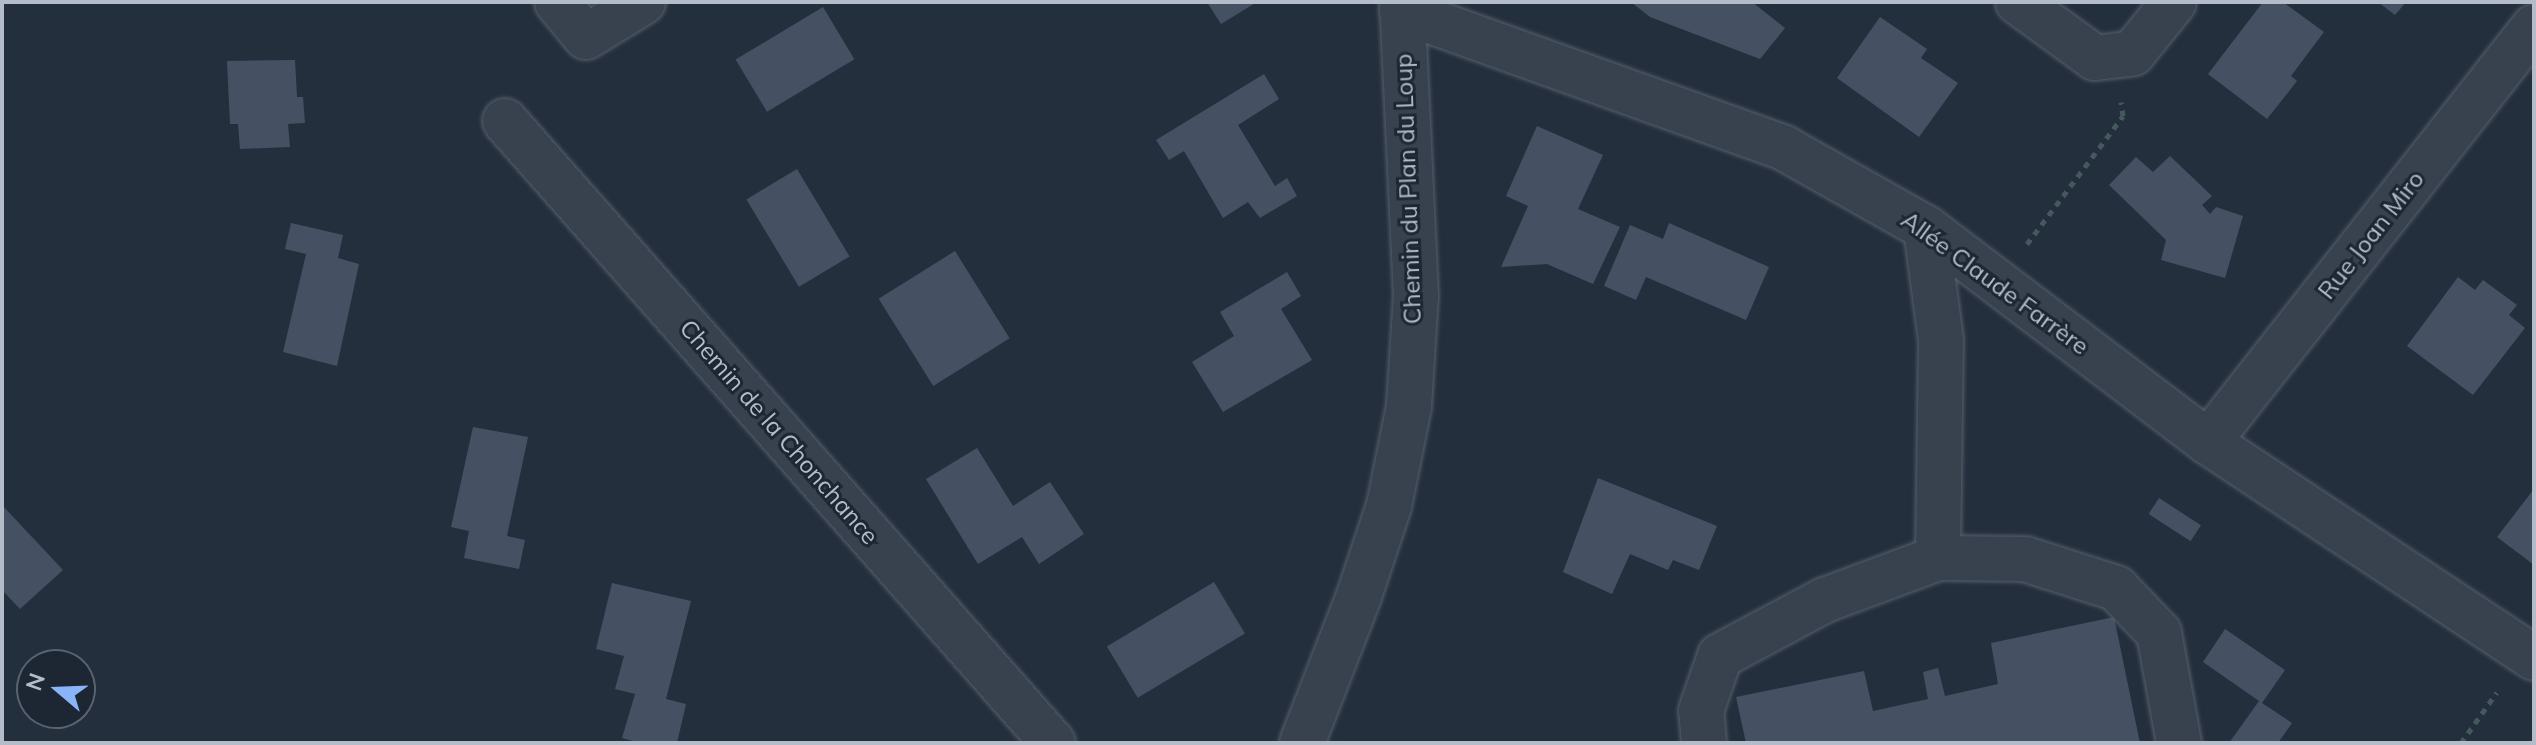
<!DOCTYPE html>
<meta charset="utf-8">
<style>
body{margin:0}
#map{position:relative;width:2536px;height:745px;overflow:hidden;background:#242f3e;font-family:Mulish,sans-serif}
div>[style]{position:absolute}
.building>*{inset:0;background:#455162;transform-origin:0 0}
.path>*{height:5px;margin-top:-2.5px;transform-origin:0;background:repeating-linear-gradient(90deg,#44595c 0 6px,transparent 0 12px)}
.roads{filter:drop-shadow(0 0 2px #565f6c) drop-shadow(0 0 2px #565f6c)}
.minor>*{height:44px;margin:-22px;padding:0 22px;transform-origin:22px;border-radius:22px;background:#38414e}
span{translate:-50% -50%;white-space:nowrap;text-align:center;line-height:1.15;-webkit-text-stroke:6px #1d2633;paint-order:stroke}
.street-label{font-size:24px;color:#b4bcc9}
.frame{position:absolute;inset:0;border:4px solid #b4bcc9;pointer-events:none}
.north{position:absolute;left:16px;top:649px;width:80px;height:80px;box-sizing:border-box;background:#1d2633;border:2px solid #59626f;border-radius:50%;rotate:289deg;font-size:22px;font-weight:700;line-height:32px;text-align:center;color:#b4bcc9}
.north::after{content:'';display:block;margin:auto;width:28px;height:36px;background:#8ab4f8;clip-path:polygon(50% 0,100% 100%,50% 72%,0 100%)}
</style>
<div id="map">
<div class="building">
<i style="clip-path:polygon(1207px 2px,1257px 2px,1221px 24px)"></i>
<i style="clip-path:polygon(1631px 2px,1752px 2px,1785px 28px,1760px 59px,1650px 17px)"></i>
<i style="clip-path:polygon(2263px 2px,2283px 2px,2324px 32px,2291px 76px,2297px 81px,2267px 119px,2208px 74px)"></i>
<i style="clip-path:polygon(2378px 2px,2406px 2px,2395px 15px)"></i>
<i style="left:823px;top:7px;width:61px;height:102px;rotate:59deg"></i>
<i style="clip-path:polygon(1880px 17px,1927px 49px,1921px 58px,1958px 83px,1919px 137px,1837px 78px)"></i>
<i style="clip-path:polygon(295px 60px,297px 97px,303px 97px,305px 123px,288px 124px,290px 147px,240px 149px,238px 124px,230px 124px,227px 61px)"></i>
<i style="clip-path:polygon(1264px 74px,1279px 99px,1238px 125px,1275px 186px,1287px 178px,1297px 196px,1260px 218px,1248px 202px,1223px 218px,1184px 151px,1169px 160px,1156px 140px)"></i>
<i style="clip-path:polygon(1537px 126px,1603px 155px,1578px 209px,1620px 227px,1593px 284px,1547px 264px,1501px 267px,1528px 206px,1506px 196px)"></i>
<i style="clip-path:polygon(2170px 156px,2212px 196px,2202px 205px,2210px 214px,2216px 207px,2243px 216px,2225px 278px,2161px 260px,2166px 240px,2109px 185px,2136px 157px,2153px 172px)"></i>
<i style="left:797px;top:169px;width:102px;height:59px;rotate:59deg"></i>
<i style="clip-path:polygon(291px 223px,343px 235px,338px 258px,359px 264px,337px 366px,283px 352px,306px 254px,285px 249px)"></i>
<i style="clip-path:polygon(1669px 223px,1769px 267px,1746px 320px,1646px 277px,1636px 300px,1604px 286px,1630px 225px,1663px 239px)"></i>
<i style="left:955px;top:251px;width:103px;height:90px;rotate:58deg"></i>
<i style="clip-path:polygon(1287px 272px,1301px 296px,1281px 309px,1312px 360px,1223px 412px,1192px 362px,1234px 336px,1220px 312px)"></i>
<i style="clip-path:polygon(2458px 277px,2475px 290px,2483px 280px,2517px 305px,2509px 315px,2525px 328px,2473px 395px,2407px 346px)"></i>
<i style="clip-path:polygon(473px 427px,528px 437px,507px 536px,525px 540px,519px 569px,464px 558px,469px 531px,451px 527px)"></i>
<i style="clip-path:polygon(977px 448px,1013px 506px,1050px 482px,1084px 534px,1039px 564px,1022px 537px,978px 564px,926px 479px)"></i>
<i style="clip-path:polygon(1598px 478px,1717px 526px,1699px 570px,1673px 560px,1668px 570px,1630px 554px,1612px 594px,1563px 572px)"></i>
<i style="clip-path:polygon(2534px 489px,2534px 565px,2497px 537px)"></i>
<i style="left:2159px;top:498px;width:50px;height:19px;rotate:33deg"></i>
<i style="clip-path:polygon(2px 505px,63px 570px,20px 609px,2px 590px)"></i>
<i style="left:1214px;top:582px;width:60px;height:125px;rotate:59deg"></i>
<i style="clip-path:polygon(612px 583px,691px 601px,666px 699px,686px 704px,677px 743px,640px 743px,622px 738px,635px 694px,615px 689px,624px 656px,596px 649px)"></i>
<i style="clip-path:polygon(2114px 617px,2140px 743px,1746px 743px,1736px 697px,1864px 671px,1873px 711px,1928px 699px,1923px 672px,1938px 668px,1945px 696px,1998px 684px,1991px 643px)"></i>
<i style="clip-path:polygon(2225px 629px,2285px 670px,2262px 703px,2292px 723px,2278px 743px,2229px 743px,2259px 701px,2203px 662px)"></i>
</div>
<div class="path">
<i style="left:2027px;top:244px;width:160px;rotate:-53.1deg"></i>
<i style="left:2123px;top:116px;width:14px;rotate:-98deg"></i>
<i style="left:2461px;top:743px;width:62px;rotate:-54.8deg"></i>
</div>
<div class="roads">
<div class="minor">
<i style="left:557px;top:2px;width:45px;rotate:50.4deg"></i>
<i style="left:586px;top:37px;width:67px;rotate:-31.6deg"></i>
<i style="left:2018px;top:2px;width:95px;rotate:36deg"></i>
<i style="left:2095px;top:58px;width:38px;rotate:-7deg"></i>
<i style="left:2133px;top:53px;width:65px;rotate:-51.2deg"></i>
<i style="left:1402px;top:11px;width:406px;rotate:19.7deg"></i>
<i style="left:1784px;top:148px;width:163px;rotate:29.4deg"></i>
<i style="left:1926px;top:228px;width:354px;rotate:37.2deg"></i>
<i style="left:2208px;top:442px;width:391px;rotate:33.5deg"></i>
<i style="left:505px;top:121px;width:829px;rotate:48.62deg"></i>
<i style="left:1926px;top:228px;width:113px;rotate:82.4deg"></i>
<i style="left:1941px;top:340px;width:218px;rotate:90.8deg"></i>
<i style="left:2208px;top:442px;width:528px;rotate:-51.85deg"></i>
<i style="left:1302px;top:743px;width:158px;rotate:-68.8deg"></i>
<i style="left:1359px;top:596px;width:95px;rotate:-71.6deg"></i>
<i style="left:1389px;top:506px;width:102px;rotate:-78.7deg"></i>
<i style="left:1409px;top:406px;width:110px;rotate:-86.4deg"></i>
<i style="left:1416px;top:296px;width:294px;rotate:-92.7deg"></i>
<i style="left:1704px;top:743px;width:32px;rotate:-95deg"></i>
<i style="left:1701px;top:711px;width:58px;rotate:-70.9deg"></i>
<i style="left:1720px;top:656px;width:119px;rotate:-28.1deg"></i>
<i style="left:1825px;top:600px;width:121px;rotate:-20.4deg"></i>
<i style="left:1938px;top:558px;width:87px;rotate:0.7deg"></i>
<i style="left:2025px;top:559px;width:96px;rotate:17.7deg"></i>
<i style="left:2116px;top:588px;width:62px;rotate:46.3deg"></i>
<i style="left:2159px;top:633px;width:112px;rotate:79.7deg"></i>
</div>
</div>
<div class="street-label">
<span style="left:1408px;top:189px;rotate:-92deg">Chemin du Plan du Loup</span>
<span style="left:2371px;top:235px;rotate:-52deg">Rue Joan Miro</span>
<span style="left:1995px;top:283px;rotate:36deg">Allée Claude Farrère</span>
<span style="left:779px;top:432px;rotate:49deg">Chemin de la Chonchance</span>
</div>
<div class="frame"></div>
<div class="north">N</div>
</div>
